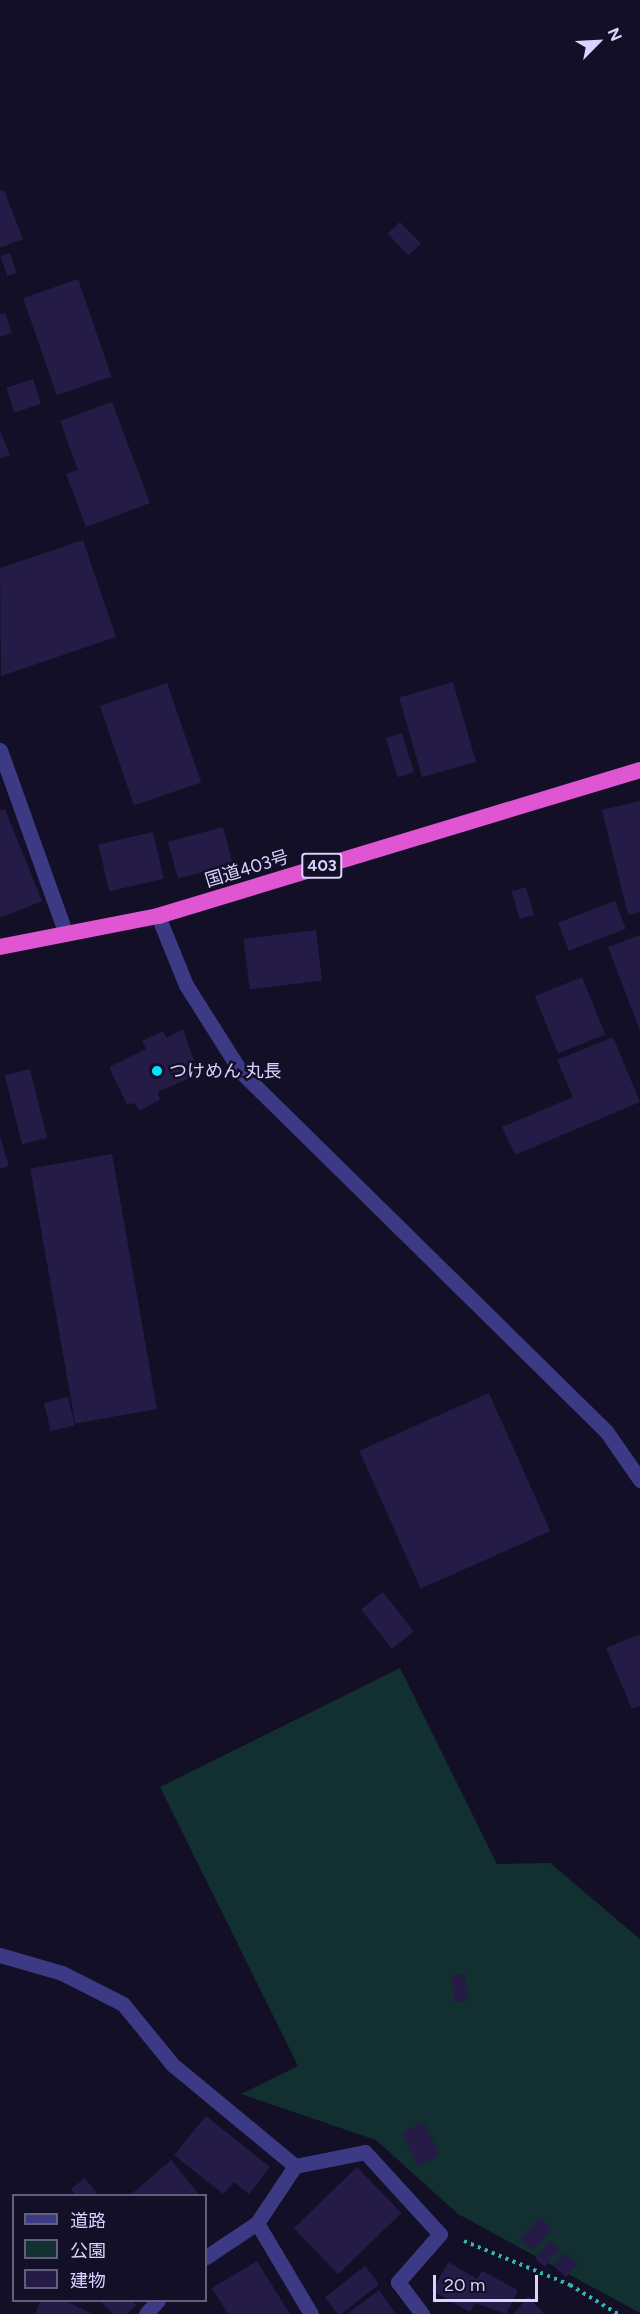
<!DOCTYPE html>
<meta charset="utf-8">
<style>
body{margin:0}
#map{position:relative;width:640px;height:2314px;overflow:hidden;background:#130f26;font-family:Figtree,"Noto Sans JP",sans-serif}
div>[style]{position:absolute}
.green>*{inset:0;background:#12302f}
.building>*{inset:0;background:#241b47;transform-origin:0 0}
.path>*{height:4px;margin-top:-2px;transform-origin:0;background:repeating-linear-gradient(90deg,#2fb8b0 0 3px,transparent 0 7.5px)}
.minor>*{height:15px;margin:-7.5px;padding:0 7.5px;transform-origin:7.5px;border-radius:7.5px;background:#3d3a85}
.trunk>*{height:16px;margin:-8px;padding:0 8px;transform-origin:8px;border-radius:8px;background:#e055d1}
.dots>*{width:16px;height:16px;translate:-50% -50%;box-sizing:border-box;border:3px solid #130f26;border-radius:50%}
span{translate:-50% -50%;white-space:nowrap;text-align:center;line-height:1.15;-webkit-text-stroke:5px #130f26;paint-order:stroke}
.shield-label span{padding:2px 4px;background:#130f26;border:2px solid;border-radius:4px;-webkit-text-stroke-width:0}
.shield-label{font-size:16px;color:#d9d4ff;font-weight:700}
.street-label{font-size:18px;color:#d9d4ff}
.poi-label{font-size:18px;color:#d9d4ff}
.left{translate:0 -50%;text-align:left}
.legend{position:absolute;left:12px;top:2194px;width:195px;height:108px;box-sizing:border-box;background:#130f26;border:2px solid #625e7d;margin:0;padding:8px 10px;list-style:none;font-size:18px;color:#d9d4ff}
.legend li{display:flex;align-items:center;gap:12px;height:30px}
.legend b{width:30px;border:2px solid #625e7d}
.north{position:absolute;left:568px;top:12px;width:60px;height:60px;-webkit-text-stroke:4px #130f26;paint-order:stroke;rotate:66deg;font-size:16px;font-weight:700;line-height:24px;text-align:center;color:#d9d4ff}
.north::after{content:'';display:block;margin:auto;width:21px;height:27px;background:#d9d4ff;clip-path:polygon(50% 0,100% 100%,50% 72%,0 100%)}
.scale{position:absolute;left:433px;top:2275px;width:105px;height:27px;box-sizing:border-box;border:3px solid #d9d4ff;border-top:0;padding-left:8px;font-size:18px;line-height:21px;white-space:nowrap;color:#d9d4ff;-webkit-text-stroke:4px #130f26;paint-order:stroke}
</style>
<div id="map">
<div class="green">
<i style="clip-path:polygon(400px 1668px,497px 1864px,550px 1863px,640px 1939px,640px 2313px,458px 2214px,376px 2140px,241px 2094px,298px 2066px,160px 1787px)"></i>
</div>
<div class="building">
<i style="clip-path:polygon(4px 190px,23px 239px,0 248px,0 191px)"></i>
<i style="left:400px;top:222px;width:30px;height:17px;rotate:46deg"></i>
<i style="left:10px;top:253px;width:21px;height:10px;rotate:71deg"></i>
<i style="left:78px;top:279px;width:103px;height:58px;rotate:71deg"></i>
<i style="clip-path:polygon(5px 313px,12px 333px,0 337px,0 314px)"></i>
<i style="left:33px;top:379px;width:26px;height:28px;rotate:72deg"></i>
<i style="clip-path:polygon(112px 402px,150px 503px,86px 527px,66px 474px,78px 470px,60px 421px)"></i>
<i style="clip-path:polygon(0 431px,10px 455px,0 459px)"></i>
<i style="clip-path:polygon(83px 540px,116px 637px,1px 676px,0 568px)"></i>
<i style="left:453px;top:682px;width:83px;height:56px;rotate:74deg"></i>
<i style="left:167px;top:683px;width:105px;height:71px;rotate:71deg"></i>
<i style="left:402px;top:733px;width:41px;height:17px;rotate:73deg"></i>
<i style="clip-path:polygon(640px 801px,640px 912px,628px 915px,602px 810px)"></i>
<i style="clip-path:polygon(5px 809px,42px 901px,0 918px,0 811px)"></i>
<i style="left:223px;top:827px;width:38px;height:57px;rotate:75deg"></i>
<i style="left:153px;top:832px;width:48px;height:56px;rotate:77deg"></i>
<i style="left:526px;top:887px;width:29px;height:15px;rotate:74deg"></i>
<i style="left:615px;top:901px;width:30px;height:61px;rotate:69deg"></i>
<i style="left:316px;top:930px;width:51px;height:73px;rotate:83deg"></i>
<i style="clip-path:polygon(640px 935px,640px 1031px,608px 947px)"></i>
<i style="left:582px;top:977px;width:62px;height:51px;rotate:68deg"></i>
<i style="clip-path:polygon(183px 1029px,199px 1074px,158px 1092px,160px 1100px,139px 1111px,135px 1103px,127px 1105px,109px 1067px,146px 1049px,142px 1041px,163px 1031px,167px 1038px)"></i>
<i style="clip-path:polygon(613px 1037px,640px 1102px,515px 1155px,502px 1127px,573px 1097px,557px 1060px)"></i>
<i style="left:30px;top:1069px;width:71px;height:26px;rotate:76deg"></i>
<i style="clip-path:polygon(0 1137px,9px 1166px,0 1169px)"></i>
<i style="left:112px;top:1154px;width:259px;height:83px;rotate:80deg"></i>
<i style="left:489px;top:1393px;width:151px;height:142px;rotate:66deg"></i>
<i style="left:68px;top:1397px;width:29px;height:25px;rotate:76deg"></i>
<i style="left:383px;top:1592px;width:50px;height:28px;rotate:52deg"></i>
<i style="clip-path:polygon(640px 1634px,640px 1706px,632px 1709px,606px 1648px)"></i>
<i style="left:465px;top:1974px;width:27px;height:14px;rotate:82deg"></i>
<i style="clip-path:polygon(206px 2116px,270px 2167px,249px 2194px,234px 2182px,223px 2194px,174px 2155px)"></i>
<i style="left:424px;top:2122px;width:37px;height:25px;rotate:64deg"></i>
<i style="clip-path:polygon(171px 2160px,200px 2196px,129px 2196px)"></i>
<i style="left:357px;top:2167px;width:64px;height:88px;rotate:46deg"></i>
<i style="clip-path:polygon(85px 2178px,99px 2196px,76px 2196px,71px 2189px)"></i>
<i style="left:539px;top:2217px;width:18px;height:29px;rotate:41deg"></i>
<i style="left:550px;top:2240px;width:13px;height:24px;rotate:39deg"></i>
<i style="left:565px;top:2252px;width:18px;height:18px;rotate:43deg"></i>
<i style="clip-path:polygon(257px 2261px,290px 2314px,228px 2314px,212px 2288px)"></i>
<i style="clip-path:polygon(448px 2262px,477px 2279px,482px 2271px,518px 2290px,506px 2314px,475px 2303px,470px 2312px,432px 2291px)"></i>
<i style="left:365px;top:2266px;width:23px;height:51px;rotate:52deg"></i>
<i style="clip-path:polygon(379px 2290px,396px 2314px,347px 2314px)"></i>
<i style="clip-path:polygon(528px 2296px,544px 2314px,514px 2314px)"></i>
<i style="clip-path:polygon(41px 2300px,64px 2300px,92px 2314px,35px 2314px)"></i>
<i style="clip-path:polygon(100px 2300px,132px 2300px,136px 2305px,128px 2314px,113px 2314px)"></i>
</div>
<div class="path">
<i style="left:464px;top:2241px;width:115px;rotate:22.5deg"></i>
<i style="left:570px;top:2285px;width:56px;rotate:31.1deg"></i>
</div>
<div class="minor">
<i style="left:0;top:750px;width:195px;rotate:70.3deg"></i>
<i style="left:158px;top:916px;width:74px;rotate:67.9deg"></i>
<i style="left:186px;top:985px;width:103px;rotate:57.7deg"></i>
<i style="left:241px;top:1072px;width:512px;rotate:44.53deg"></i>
<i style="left:606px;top:1431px;width:60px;rotate:55.2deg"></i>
<i style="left:0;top:1955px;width:65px;rotate:16.2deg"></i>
<i style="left:62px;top:1973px;width:68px;rotate:26.9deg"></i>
<i style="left:123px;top:2004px;width:79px;rotate:50.7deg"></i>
<i style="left:173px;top:2065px;width:158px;rotate:39.6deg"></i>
<i style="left:206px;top:2257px;width:61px;rotate:-33.7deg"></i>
<i style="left:146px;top:2314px;width:18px;rotate:-49deg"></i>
<i style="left:311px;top:2314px;width:106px;rotate:-120.7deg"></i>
<i style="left:257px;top:2223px;width:69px;rotate:-56.3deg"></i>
<i style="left:295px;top:2166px;width:71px;rotate:-11.3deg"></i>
<i style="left:365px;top:2152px;width:111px;rotate:47.6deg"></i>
<i style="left:440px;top:2234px;width:64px;rotate:131.2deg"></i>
<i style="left:398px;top:2282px;width:40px;rotate:53deg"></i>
</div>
<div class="trunk">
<i style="left:0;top:947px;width:161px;rotate:-11.1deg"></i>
<i style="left:158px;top:916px;width:504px;rotate:-16.85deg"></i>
</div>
<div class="dots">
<i style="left:157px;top:1071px;background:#00e5ff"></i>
</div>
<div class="shield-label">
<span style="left:322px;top:866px">403</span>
</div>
<div class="street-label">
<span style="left:247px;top:869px;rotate:-17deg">国道403号</span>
</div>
<div class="poi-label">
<span class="left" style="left:169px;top:1071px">つけめん 丸長</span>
</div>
<ul class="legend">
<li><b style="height:8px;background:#3d3a85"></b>道路</li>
<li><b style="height:16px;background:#12302f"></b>公園</li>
<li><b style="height:16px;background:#241b47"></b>建物</li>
</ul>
<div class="north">N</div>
<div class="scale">20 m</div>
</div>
